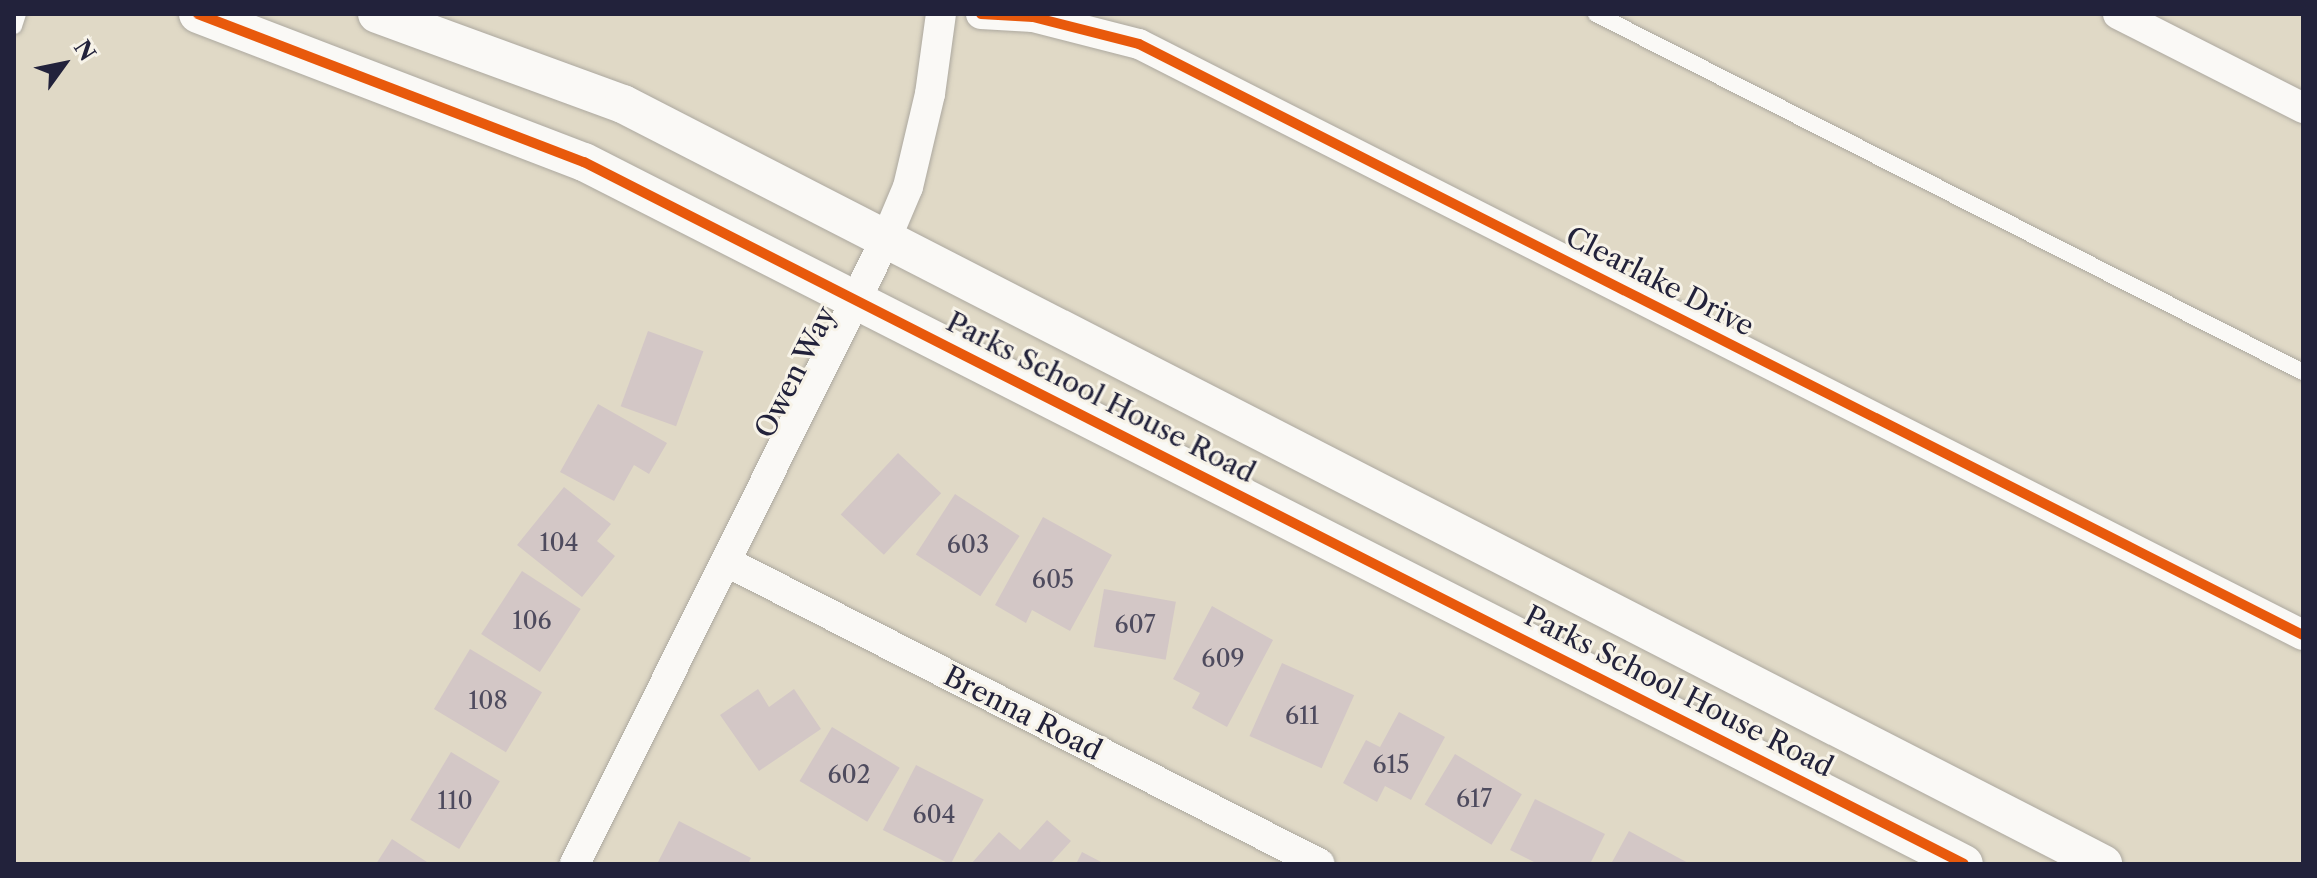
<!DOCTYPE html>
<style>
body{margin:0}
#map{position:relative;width:2317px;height:878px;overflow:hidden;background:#e0d9c6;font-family:"Libre Caslon Text",serif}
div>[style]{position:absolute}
.building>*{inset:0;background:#d3c7c6;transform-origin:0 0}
.roads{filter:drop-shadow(0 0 2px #aca89f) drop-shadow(0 0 2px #aca89f)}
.service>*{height:16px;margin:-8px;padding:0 8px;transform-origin:8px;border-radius:8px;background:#faf9f6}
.minor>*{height:30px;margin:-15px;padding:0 15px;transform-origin:15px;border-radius:15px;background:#faf9f6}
.tertiary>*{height:38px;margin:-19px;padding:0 19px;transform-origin:19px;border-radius:19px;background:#faf9f6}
.cycleway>*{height:10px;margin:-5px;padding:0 5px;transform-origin:5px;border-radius:5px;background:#e8590c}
span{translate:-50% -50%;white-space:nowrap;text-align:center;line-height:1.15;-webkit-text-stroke:6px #f7f3e8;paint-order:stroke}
.number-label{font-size:24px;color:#4e4b5e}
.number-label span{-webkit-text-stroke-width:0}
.street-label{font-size:28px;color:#22223b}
.frame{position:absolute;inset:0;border:16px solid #22223b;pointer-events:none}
.north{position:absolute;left:24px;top:24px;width:80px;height:80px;-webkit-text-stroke:6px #f7f3e8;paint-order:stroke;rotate:57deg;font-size:22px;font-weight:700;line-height:32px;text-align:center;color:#22223b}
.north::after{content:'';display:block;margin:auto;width:28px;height:36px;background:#22223b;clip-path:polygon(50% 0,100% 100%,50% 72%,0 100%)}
</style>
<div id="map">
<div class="building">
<i style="left:648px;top:331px;width:59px;height:80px;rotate:20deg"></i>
<i style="clip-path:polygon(598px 404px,667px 443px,649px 474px,634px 465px,614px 501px,560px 472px)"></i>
<i style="left:898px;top:453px;width:59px;height:84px;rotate:43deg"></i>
<i style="clip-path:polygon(564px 487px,611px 524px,597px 541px,615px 556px,582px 597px,517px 545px)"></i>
<i style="left:955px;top:494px;width:77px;height:72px;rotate:33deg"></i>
<i style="clip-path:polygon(1043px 517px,1112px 555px,1070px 631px,1032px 610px,1026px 623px,995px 605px)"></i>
<i style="left:522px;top:571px;width:70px;height:75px;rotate:33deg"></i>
<i style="left:1104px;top:589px;width:73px;height:59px;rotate:10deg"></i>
<i style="clip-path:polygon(1212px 606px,1273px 640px,1227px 727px,1192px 708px,1200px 693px,1173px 679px)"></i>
<i style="left:470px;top:649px;width:84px;height:70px;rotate:31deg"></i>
<i style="left:1282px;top:663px;width:79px;height:80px;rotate:24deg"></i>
<i style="clip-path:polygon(758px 689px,769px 707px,794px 689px,821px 729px,759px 771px,720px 715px)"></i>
<i style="clip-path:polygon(1399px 712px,1445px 737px,1411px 800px,1385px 786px,1377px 802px,1343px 783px,1366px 740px,1380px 747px)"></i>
<i style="left:832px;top:727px;width:79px;height:63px;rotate:31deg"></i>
<i style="left:451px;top:752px;width:57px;height:79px;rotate:31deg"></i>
<i style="left:1455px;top:754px;width:78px;height:59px;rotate:31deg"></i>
<i style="left:916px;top:765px;width:76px;height:73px;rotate:27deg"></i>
<i style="clip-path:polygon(1535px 799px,1605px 834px,1590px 864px,1538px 864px,1510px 850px)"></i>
<i style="clip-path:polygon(1047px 820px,1071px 841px,1050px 864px,971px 864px,999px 832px,1020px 850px)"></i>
<i style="clip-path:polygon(679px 821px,751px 858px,748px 864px,657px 864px)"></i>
<i style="clip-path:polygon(1629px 831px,1690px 864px,1611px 864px)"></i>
<i style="clip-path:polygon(392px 839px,430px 864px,376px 864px)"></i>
<i style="clip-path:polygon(1082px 852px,1105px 864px,1076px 864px)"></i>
</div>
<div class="roads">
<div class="service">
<i style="left:1596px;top:14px;width:792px;rotate:26.86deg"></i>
<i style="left:14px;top:26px;width:13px;rotate:-72deg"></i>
</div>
<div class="minor">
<i style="left:981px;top:14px;width:52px;rotate:3.3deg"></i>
<i style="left:1033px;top:17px;width:109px;rotate:14.3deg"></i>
<i style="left:1139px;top:44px;width:1305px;rotate:26.92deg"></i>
<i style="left:2118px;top:14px;width:208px;rotate:26.9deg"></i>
<i style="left:727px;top:562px;width:665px;rotate:26.99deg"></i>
<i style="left:575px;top:864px;width:698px;rotate:-63.55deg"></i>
<i style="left:886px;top:239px;width:56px;rotate:-67.1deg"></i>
<i style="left:908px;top:187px;width:96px;rotate:-76.7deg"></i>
<i style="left:930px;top:94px;width:81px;rotate:-82.2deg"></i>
</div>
<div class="tertiary">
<i style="left:198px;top:14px;width:413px;rotate:21deg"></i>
<i style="left:584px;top:162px;width:1548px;rotate:26.96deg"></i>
<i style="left:377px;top:14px;width:262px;rotate:20.1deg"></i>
<i style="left:623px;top:104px;width:1664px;rotate:27.18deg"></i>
</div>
</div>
<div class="cycleway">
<i style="left:198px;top:14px;width:413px;rotate:21deg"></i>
<i style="left:584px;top:162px;width:1548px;rotate:26.96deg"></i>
<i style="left:981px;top:14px;width:52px;rotate:3.3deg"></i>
<i style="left:1033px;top:17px;width:109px;rotate:14.3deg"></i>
<i style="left:1139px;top:44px;width:1305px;rotate:26.92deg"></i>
</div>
<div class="number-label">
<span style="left:559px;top:543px">104</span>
<span style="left:968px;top:545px">603</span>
<span style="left:1053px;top:580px">605</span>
<span style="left:532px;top:621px">106</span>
<span style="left:1135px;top:625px">607</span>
<span style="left:1223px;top:659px">609</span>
<span style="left:488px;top:701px">108</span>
<span style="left:1302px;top:716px">611</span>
<span style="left:1391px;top:765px">615</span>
<span style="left:849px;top:775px">602</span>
<span style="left:1474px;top:799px">617</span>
<span style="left:455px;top:801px">110</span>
<span style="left:934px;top:815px">604</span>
</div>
<div class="street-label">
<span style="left:1660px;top:281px;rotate:27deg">Clearlake Drive</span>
<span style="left:795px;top:372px;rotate:-63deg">Owen Way</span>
<span style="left:1101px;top:397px;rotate:27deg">Parks School House Road</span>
<span style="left:1679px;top:691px;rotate:27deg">Parks School House Road</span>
<span style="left:1023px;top:713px;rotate:27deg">Brenna Road</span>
</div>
<div class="frame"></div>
<div class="north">N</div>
</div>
